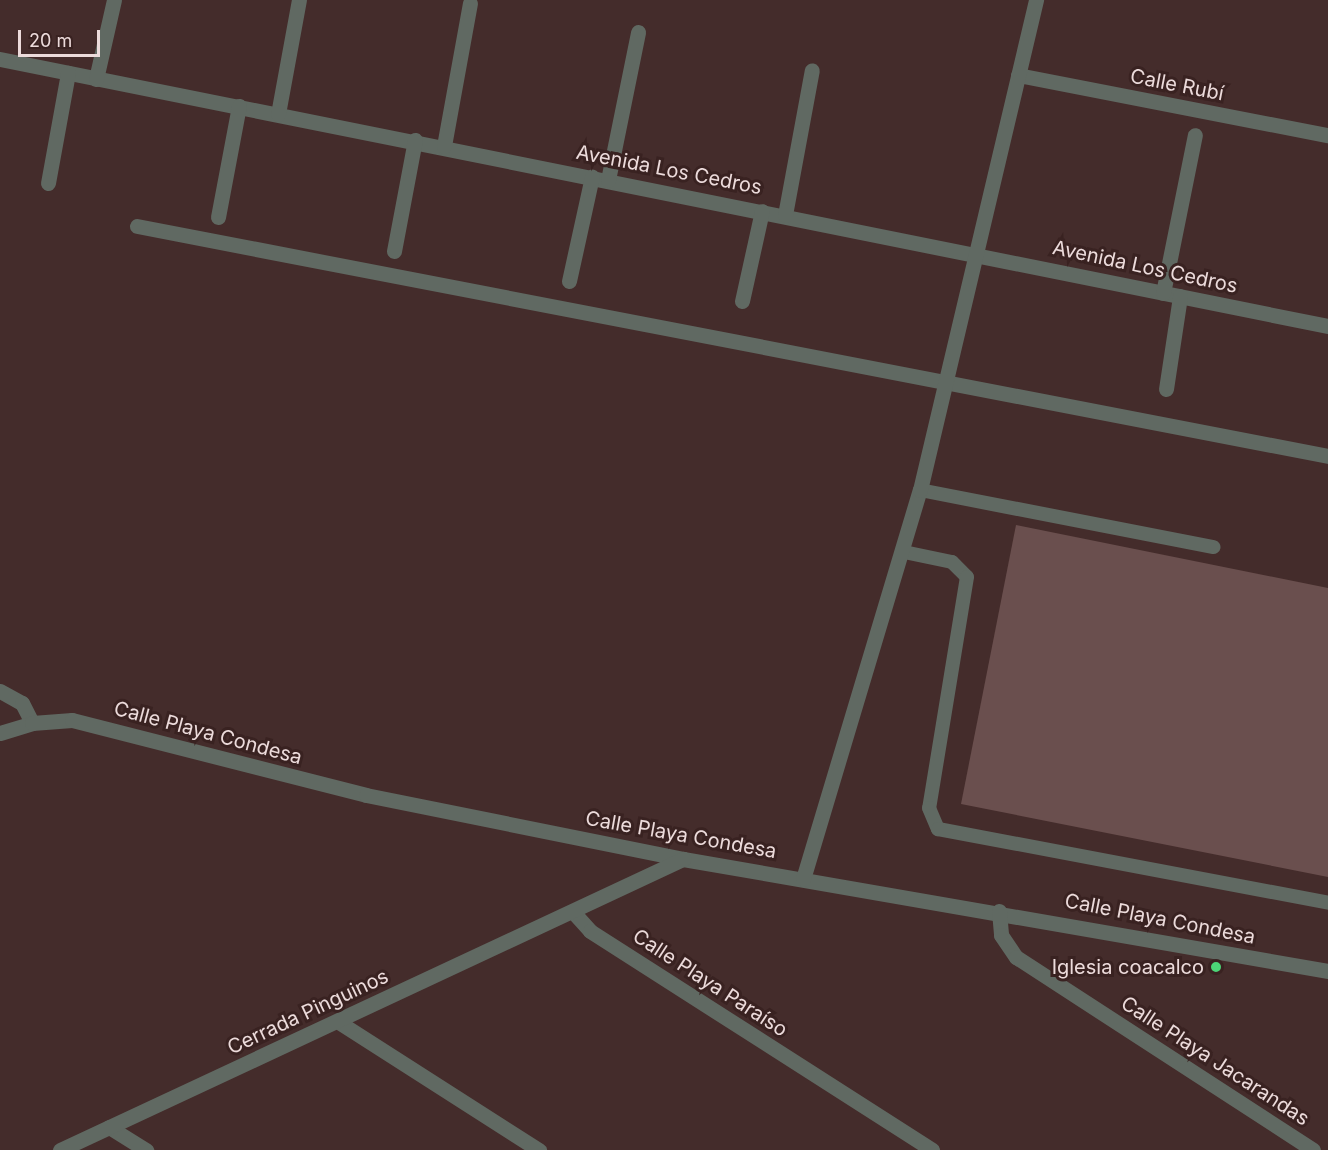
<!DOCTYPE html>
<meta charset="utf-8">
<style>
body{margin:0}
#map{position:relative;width:1328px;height:1150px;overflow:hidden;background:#442c2b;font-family:Inter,sans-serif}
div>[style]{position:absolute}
.building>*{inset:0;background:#6a4f4e}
.service>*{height:14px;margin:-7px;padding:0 7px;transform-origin:7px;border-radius:7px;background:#606962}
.minor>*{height:15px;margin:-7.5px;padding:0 7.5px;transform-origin:7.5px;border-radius:7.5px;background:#606962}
.dots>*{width:16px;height:16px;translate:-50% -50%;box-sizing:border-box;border:3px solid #392221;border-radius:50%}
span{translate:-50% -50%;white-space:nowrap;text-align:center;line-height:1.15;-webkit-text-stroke:6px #392221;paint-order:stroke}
.street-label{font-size:20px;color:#ecdbdb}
.poi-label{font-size:20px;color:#ecdbdb}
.right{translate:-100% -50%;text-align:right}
.scale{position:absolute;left:18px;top:30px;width:82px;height:27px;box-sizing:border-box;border:3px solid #ecdbdb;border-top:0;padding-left:8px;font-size:18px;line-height:21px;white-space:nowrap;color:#ecdbdb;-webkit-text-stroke:4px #392221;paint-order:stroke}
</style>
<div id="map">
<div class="building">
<i style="clip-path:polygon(1016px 525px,1328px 588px,1328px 877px,961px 804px)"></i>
</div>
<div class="service">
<i style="left:920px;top:490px;width:299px;rotate:11deg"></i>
<i style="left:904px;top:552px;width:49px;rotate:11.8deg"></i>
<i style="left:952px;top:562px;width:21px;rotate:45deg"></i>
<i style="left:967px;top:577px;width:234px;rotate:99.3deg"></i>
<i style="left:929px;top:808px;width:23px;rotate:67deg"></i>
<i style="left:938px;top:829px;width:397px;rotate:10.7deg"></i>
</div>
<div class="minor">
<i style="left:0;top:59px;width:1355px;rotate:11.37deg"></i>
<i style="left:1018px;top:75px;width:316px;rotate:11deg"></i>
<i style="left:96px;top:79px;width:81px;rotate:-77.2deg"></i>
<i style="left:278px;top:114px;width:116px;rotate:-79.6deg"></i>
<i style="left:444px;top:146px;width:145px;rotate:-79.7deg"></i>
<i style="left:608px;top:180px;width:151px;rotate:-78.5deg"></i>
<i style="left:48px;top:183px;width:112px;rotate:-79.7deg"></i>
<i style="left:785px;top:215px;width:147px;rotate:-79.5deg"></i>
<i style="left:218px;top:217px;width:113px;rotate:-79.3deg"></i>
<i style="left:137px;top:226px;width:1213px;rotate:10.93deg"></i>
<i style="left:394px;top:251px;width:113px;rotate:-79.3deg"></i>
<i style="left:569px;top:281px;width:107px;rotate:-77.6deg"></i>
<i style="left:1163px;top:293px;width:161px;rotate:-78.6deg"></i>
<i style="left:742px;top:301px;width:92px;rotate:-77.5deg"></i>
<i style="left:1166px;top:389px;width:94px;rotate:-81.4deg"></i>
<i style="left:0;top:691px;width:25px;rotate:29deg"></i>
<i style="left:22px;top:703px;width:22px;rotate:63deg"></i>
<i style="left:0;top:733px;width:34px;rotate:-17deg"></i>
<i style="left:32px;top:723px;width:40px;rotate:-4.3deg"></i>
<i style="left:72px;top:720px;width:303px;rotate:14.3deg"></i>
<i style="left:366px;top:795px;width:323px;rotate:11.4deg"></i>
<i style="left:683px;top:859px;width:655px;rotate:9.85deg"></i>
<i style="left:803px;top:879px;width:406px;rotate:-73.3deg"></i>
<i style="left:920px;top:490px;width:504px;rotate:-76.68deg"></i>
<i style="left:999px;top:911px;width:24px;rotate:85deg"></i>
<i style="left:1001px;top:935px;width:27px;rotate:56deg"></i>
<i style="left:1016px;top:957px;width:354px;rotate:33deg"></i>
<i style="left:574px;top:913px;width:24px;rotate:48deg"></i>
<i style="left:590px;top:931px;width:406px;rotate:32.6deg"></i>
<i style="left:337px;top:1021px;width:240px;rotate:32.6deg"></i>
<i style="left:109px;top:1127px;width:44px;rotate:31.9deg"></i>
<i style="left:60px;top:1150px;width:688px;rotate:-25.04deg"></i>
</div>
<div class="dots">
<i style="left:1216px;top:967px;background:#4cd677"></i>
</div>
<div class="street-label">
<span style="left:1177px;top:85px;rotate:11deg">Calle Rubí</span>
<span style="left:669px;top:170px;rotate:11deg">Avenida Los Cedros</span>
<span style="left:1145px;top:267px;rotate:12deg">Avenida Los Cedros</span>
<span style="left:208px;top:733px;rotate:15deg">Calle Playa Condesa</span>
<span style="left:681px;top:835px;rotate:10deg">Calle Playa Condesa</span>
<span style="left:1160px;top:919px;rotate:11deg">Calle Playa Condesa</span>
<span style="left:710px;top:983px;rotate:33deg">Calle Playa Paraíso</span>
<span style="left:308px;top:1012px;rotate:-25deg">Cerrada Pinguinos</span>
<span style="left:1215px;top:1061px;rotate:33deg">Calle Playa Jacarandas</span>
</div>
<div class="poi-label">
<span class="right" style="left:1204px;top:967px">Iglesia coacalco</span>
</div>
<div class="scale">20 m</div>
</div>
